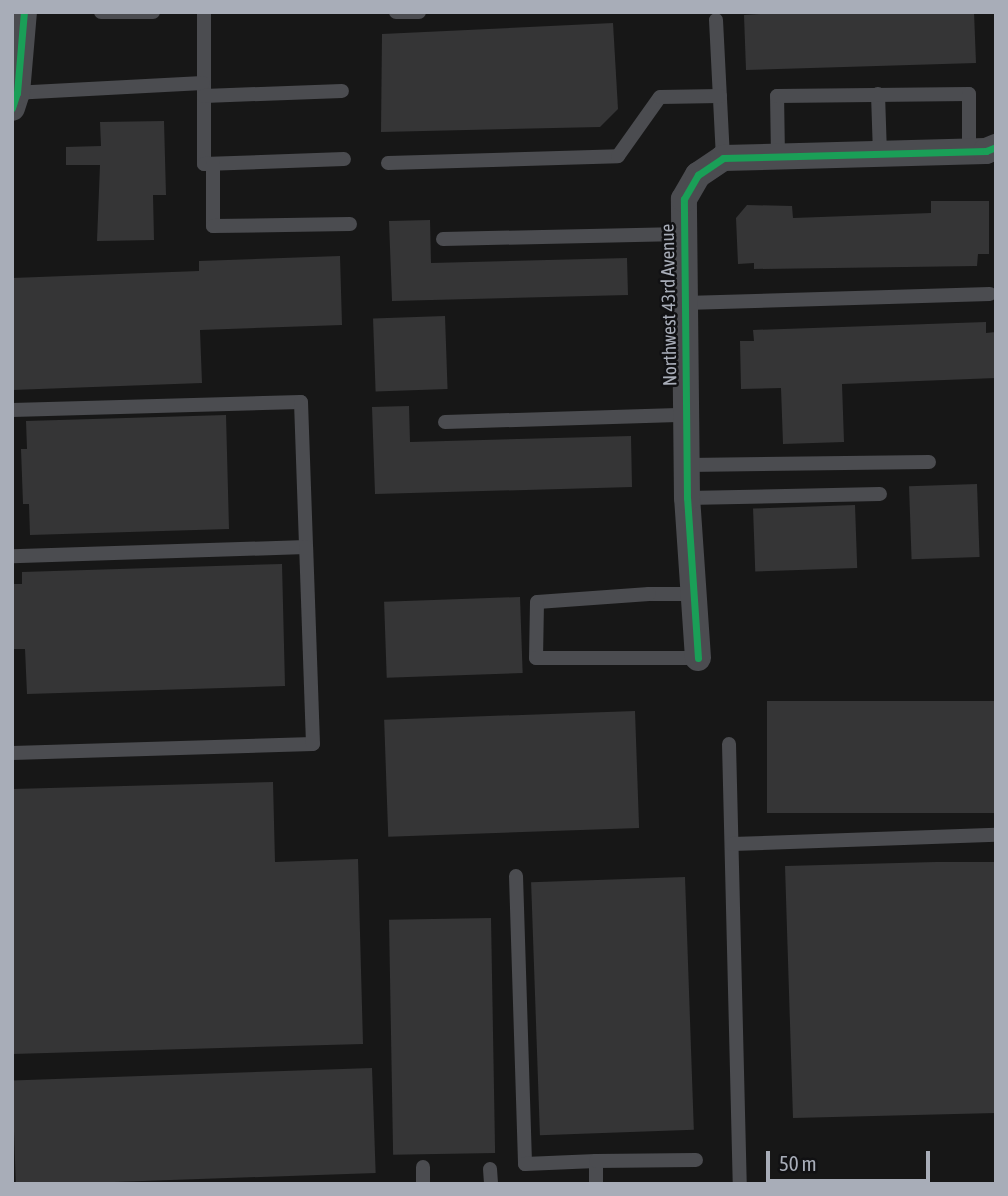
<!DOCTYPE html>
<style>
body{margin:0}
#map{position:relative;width:1008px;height:1196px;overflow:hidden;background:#171717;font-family:"Asap Condensed",sans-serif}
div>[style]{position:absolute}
.building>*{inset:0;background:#353536;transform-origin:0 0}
.lane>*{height:14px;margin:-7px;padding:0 7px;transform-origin:7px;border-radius:7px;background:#4b4c50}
.street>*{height:26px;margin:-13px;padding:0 13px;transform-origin:13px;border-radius:13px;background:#4b4c50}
.cycleway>*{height:7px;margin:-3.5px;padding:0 3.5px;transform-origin:3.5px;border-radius:3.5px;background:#1a9f57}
span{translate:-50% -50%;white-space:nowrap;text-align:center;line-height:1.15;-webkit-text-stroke:5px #111113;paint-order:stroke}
.street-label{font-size:19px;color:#a8adb8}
.frame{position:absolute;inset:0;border:14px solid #a8adb8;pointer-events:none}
.scale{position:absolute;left:766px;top:1151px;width:164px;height:32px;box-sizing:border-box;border:4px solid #a8adb8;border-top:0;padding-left:9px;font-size:21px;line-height:24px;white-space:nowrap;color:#a8adb8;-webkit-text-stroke:5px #111113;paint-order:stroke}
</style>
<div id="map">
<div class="building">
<i style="clip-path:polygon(793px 12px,974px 12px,976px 63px,746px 70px,744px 15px)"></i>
<i style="clip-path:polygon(613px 23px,618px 109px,600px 127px,381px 132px,382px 34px)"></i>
<i style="clip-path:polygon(164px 121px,166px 195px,153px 195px,154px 240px,97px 241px,100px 165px,66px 165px,66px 147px,101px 146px,100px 122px)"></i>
<i style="clip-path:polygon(931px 201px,989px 201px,989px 254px,978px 254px,977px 266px,754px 269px,754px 263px,738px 264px,736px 218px,747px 205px,792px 206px,793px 218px,931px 213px)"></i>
<i style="clip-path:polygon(430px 220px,431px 263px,627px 258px,628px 295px,392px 301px,389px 221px)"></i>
<i style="clip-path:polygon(340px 256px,342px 325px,200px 330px,202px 383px,12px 390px,12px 278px,199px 271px,199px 261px)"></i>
<i style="left:445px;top:316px;width:73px;height:72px;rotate:88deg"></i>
<i style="clip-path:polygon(986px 322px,986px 333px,996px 332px,996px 378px,842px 384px,844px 442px,783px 444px,781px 388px,741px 389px,740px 341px,754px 341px,753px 330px)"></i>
<i style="clip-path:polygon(409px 406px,410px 442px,631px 436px,632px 487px,375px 494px,372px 407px)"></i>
<i style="clip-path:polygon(226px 415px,229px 529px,30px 535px,29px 504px,23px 504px,21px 449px,27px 449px,26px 421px)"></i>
<i style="left:977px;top:484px;width:73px;height:68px;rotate:88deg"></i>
<i style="left:855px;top:505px;width:63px;height:102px;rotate:88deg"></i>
<i style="clip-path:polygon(282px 564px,285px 686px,27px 694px,25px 649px,12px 649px,12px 584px,22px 584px,22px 572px)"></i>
<i style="left:520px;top:597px;width:76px;height:136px;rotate:88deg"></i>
<i style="left:996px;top:701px;width:112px;height:229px;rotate:90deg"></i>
<i style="left:635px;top:711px;width:117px;height:251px;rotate:88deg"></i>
<i style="clip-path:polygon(273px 782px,275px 862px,358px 859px,363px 1044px,12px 1054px,12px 789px)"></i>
<i style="clip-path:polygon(936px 862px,996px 862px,996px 1113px,793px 1118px,785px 866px)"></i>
<i style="left:685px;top:877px;width:253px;height:154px;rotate:88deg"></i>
<i style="left:491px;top:918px;width:235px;height:102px;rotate:89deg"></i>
<i style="left:372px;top:1068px;width:105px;height:360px;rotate:88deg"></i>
</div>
<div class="lane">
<i style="left:101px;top:12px;width:52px"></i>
<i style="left:204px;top:12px;width:152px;rotate:90deg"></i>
<i style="left:204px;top:164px;width:140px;rotate:-2deg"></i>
<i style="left:396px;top:12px;width:23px"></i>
<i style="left:716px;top:20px;width:138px;rotate:87.1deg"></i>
<i style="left:13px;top:93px;width:190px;rotate:-3deg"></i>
<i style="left:878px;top:94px;width:60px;rotate:88.1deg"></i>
<i style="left:204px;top:96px;width:138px;rotate:-2.1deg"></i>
<i style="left:778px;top:157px;width:61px;rotate:-90.9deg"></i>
<i style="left:777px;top:96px;width:192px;rotate:-0.6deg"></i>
<i style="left:969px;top:94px;width:58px;rotate:90deg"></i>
<i style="left:388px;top:163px;width:230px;rotate:-1.7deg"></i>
<i style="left:618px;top:156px;width:72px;rotate:-54.6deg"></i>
<i style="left:660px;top:97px;width:60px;rotate:-1deg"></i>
<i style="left:213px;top:164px;width:62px;rotate:90deg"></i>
<i style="left:213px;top:226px;width:137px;rotate:-0.8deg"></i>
<i style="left:443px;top:239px;width:239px;rotate:-1.2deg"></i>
<i style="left:685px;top:303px;width:305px;rotate:-1.7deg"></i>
<i style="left:12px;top:410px;width:289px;rotate:-1.6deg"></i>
<i style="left:301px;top:402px;width:145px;rotate:88deg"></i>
<i style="left:306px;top:547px;width:294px;rotate:178.2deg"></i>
<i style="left:445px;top:422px;width:241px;rotate:-1.7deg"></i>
<i style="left:687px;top:465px;width:242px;rotate:-0.7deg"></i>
<i style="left:687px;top:498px;width:193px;rotate:-1.2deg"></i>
<i style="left:694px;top:594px;width:45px;rotate:180deg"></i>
<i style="left:649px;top:594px;width:112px;rotate:175.9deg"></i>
<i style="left:537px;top:602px;width:56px;rotate:91deg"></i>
<i style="left:536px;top:658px;width:162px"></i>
<i style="left:729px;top:744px;width:440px;rotate:88.6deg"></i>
<i style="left:12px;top:753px;width:301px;rotate:-1.7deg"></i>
<i style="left:313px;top:744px;width:197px;rotate:-92deg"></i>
<i style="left:732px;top:844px;width:264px;rotate:-2deg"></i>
<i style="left:516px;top:876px;width:288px;rotate:88.2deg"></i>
<i style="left:525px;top:1164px;width:71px;rotate:-2.4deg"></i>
<i style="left:423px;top:1167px;width:17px;rotate:90deg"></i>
<i style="left:490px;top:1169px;width:15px;rotate:86deg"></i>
<i style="left:596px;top:1184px;width:23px;rotate:-90deg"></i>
<i style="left:596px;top:1161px;width:100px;rotate:-0.6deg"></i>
</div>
<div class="street">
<i style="left:12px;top:108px;width:16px;rotate:-72deg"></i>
<i style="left:17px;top:93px;width:81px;rotate:-85.1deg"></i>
<i style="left:698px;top:658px;width:160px;rotate:-93.9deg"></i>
<i style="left:687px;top:498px;width:299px;rotate:-90.6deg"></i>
<i style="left:684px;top:199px;width:28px;rotate:-60deg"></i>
<i style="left:698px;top:175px;width:30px;rotate:-34deg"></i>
<i style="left:723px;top:158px;width:263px;rotate:-1.5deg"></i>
<i style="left:986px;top:151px;width:11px;rotate:-22deg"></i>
</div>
<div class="cycleway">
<i style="left:12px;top:108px;width:16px;rotate:-72deg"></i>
<i style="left:17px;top:93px;width:81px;rotate:-85.1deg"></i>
<i style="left:698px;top:658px;width:160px;rotate:-93.9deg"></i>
<i style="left:687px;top:498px;width:299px;rotate:-90.6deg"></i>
<i style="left:684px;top:199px;width:28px;rotate:-60deg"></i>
<i style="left:698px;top:175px;width:30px;rotate:-34deg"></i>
<i style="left:723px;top:158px;width:263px;rotate:-1.5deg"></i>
<i style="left:986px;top:151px;width:11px;rotate:-22deg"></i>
</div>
<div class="street-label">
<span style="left:669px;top:305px;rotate:-91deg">Northwest 43rd Avenue</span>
</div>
<div class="frame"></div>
<div class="scale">50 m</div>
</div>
